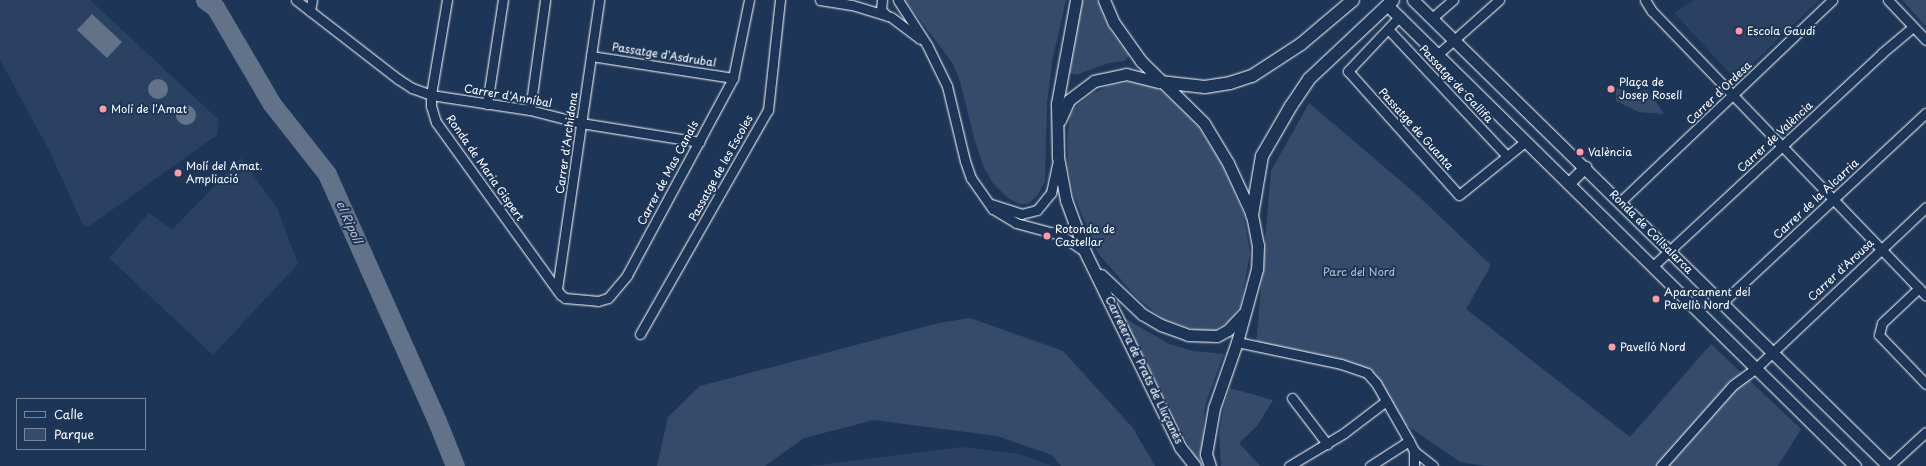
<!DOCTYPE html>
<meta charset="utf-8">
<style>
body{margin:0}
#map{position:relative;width:1926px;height:466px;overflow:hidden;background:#1d3557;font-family:"Playpen Sans",sans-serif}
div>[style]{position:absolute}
.built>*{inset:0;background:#2a4161}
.green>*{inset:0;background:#364b69}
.water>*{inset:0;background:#617289;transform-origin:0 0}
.round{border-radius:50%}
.river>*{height:19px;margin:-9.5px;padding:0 9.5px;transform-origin:9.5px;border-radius:9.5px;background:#617289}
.roads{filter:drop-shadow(0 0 1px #fff) drop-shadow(0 0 1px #fff)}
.minor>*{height:9px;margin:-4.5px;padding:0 4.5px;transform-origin:4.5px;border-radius:4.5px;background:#1d3557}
.tertiary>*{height:11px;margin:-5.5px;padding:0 5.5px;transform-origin:5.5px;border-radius:5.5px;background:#1d3557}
.secondary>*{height:12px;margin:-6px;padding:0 6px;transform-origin:6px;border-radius:6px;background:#1d3557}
.dots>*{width:11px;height:11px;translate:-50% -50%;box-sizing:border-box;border:2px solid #1d3557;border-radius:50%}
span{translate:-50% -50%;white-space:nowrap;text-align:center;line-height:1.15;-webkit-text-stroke:4px #1d3557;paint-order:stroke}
.poi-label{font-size:11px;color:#fff}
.left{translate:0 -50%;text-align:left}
.street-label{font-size:11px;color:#fff}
.park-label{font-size:11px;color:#b9c0ca}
.water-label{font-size:12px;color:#b8c0ca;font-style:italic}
.legend{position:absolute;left:16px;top:398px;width:130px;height:52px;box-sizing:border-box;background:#1d3557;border:1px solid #77869a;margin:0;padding:5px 7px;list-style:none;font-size:12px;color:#fff}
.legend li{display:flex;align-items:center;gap:8px;height:20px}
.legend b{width:20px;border:1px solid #77869a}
</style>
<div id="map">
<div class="built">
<i style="clip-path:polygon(0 0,90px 0,219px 120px,217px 135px,88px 227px,83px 225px,50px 152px,0 60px)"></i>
<i style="clip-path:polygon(1694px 0,1819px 0,1736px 80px,1674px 13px)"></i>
<i style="clip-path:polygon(241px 158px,277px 208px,298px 264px,213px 355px,109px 258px,149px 213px,172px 230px)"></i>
<i style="clip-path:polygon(962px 447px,1020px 454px,1052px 466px,810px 466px)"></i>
</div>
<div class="green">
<i style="clip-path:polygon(905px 0,1066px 0,1052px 62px,1047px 104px,1045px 182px,1036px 197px,1028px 204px,1020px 204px,1008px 198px,992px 182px,984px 168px,974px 138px,960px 81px,953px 64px)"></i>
<i style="clip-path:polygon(1082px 0,1097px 0,1109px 29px,1129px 56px,1124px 61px,1108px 63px,1076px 75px,1068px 73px)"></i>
<i style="clip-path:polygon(1902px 0,1926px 0,1926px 26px,1920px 20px)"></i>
<i style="clip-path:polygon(1129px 82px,1154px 87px,1165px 94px,1197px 125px,1221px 163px,1244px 215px,1250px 253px,1241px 304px,1229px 321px,1213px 331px,1196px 330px,1165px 320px,1137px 298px,1098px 253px,1074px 196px,1068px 166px,1067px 138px,1070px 116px,1074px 108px,1091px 94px,1109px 86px)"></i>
<i style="clip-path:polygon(1616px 88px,1631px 92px,1648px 90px,1664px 114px,1639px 112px,1616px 101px)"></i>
<i style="clip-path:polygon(1309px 103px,1415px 193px,1491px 265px,1466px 309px,1630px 437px,1711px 344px,1801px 429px,1778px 466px,1486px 466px,1460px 462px,1396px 418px,1363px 371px,1256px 346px,1271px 171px)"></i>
<i style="clip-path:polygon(1123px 317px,1169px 344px,1193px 351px,1224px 354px,1205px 405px,1201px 462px,1197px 461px)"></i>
<i style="clip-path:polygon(970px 318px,1063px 351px,1133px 428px,1155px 466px,1061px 466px,1052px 455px,997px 436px,874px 420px,804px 438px,765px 466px,657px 466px,668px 417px,700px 386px,939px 323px)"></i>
<i style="clip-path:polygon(1230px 388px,1273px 400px,1257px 426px,1239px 443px,1260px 466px,1221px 466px,1219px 434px,1223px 410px)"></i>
</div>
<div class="water">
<i style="left:92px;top:14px;width:41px;height:22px;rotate:43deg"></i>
<i class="round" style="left:148px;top:79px;width:20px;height:20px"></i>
<i class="round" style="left:176px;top:105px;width:20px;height:20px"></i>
</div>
<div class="river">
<i style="left:205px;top:0;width:12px;rotate:35deg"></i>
<i style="left:215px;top:7px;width:113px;rotate:59.6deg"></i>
<i style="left:272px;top:104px;width:89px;rotate:51.8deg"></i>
<i style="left:327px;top:174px;width:270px;rotate:66deg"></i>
<i style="left:437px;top:421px;width:48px;rotate:68.2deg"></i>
</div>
<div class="roads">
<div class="minor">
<i style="left:296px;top:0;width:129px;rotate:37.8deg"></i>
<i style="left:398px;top:79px;width:17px;rotate:33deg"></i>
<i style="left:412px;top:88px;width:20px;rotate:20deg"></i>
<i style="left:431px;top:95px;width:11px;rotate:90deg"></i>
<i style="left:431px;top:106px;width:17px;rotate:73deg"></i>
<i style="left:436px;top:122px;width:213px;rotate:54.2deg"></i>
<i style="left:561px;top:295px;width:5px;rotate:37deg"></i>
<i style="left:565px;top:298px;width:33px;rotate:5deg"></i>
<i style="left:598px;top:301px;width:10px;rotate:-17deg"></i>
<i style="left:608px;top:298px;width:30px;rotate:-50deg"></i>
<i style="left:627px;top:275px;width:224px;rotate:-61.7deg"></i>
<i style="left:733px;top:78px;width:80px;rotate:-78.4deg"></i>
<i style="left:447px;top:0;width:96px;rotate:99.6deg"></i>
<i style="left:431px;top:95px;width:100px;rotate:8.6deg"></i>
<i style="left:530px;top:110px;width:53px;rotate:14.3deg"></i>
<i style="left:581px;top:123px;width:120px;rotate:9.1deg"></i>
<i style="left:820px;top:0;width:32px;rotate:9deg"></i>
<i style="left:852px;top:5px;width:37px;rotate:17deg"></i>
<i style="left:882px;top:0;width:10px;rotate:96deg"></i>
<i style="left:881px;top:10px;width:8px;rotate:45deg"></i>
<i style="left:898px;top:0;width:54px;rotate:57.2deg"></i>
<i style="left:927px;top:45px;width:46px;rotate:64deg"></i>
<i style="left:947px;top:86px;width:77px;rotate:76.5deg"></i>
<i style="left:965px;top:161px;width:18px;rotate:71deg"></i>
<i style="left:971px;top:178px;width:38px;rotate:55deg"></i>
<i style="left:993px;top:209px;width:27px;rotate:31deg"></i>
<i style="left:1016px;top:223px;width:47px;rotate:14.9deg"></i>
<i style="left:1061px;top:235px;width:29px;rotate:35deg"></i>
<i style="left:1645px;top:0;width:13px;rotate:58deg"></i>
<i style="left:1652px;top:11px;width:395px;rotate:46.1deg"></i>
<i style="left:1888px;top:0;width:55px;rotate:46.5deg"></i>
<i style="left:310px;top:11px;width:11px;rotate:-80deg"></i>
<i style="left:891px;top:17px;width:36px;rotate:37deg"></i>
<i style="left:1398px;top:18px;width:73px;rotate:133.3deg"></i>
<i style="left:1348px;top:71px;width:166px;rotate:48.2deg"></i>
<i style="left:1459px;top:195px;width:86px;rotate:-38.9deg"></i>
<i style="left:1432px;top:18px;width:28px;rotate:-41deg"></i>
<i style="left:1388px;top:29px;width:174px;rotate:46.9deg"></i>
<i style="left:1437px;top:55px;width:83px;rotate:-41.6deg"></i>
<i style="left:591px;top:56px;width:144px;rotate:8.8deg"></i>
<i style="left:487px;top:104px;width:105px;rotate:-81.3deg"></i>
<i style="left:530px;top:110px;width:111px;rotate:-82.2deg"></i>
<i style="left:1620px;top:202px;width:293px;rotate:-43.6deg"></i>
<i style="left:991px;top:204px;width:32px;rotate:18deg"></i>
<i style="left:1021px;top:214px;width:16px;rotate:-14deg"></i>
<i style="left:1037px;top:210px;width:22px;rotate:-51deg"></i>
<i style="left:1051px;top:193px;width:30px;rotate:-78deg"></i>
<i style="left:1653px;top:266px;width:313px;rotate:-42.9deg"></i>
<i style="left:1882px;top:53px;width:40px;rotate:-40deg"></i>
<i style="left:1919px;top:288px;width:51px;rotate:136.6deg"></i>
<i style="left:1882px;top:323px;width:12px;rotate:104deg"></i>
<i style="left:1879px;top:335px;width:68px;rotate:46.2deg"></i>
<i style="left:557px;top:289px;width:292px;rotate:-81.7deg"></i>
<i style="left:1723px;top:302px;width:277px;rotate:-43deg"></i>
<i style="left:640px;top:334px;width:258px;rotate:-60.3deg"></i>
<i style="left:768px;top:110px;width:111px;rotate:-83.8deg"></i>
<i style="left:1237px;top:342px;width:106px;rotate:11.9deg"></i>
<i style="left:1341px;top:364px;width:28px;rotate:19deg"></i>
<i style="left:1367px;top:373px;width:13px;rotate:48deg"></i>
<i style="left:1376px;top:383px;width:67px;rotate:60.4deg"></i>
<i style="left:1409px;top:441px;width:11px;rotate:63deg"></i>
<i style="left:1414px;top:451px;width:15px;rotate:90deg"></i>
<i style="left:1292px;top:398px;width:58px;rotate:52.7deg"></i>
<i style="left:1414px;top:451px;width:24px;rotate:38deg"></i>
<i style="left:1289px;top:466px;width:64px;rotate:-31deg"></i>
<i style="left:1344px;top:433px;width:53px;rotate:-37.3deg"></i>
<i style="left:1370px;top:466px;width:46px;rotate:-32.7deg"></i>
<i style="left:1661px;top:466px;width:108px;rotate:-48.4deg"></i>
<i style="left:1733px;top:385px;width:29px;rotate:-36deg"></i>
<i style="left:1756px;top:368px;width:234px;rotate:-43.4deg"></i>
<i style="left:1889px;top:466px;width:50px;rotate:-42.6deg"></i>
</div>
<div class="tertiary">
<i style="left:1076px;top:0;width:106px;rotate:100.4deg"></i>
<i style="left:1057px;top:104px;width:53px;rotate:88.9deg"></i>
<i style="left:1058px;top:157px;width:44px;rotate:79.5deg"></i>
<i style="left:1066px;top:200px;width:55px;rotate:69.9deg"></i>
<i style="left:1085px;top:252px;width:217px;rotate:64deg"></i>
<i style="left:1180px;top:447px;width:24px;rotate:52deg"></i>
<i style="left:1104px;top:0;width:25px;rotate:67deg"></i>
<i style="left:1114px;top:23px;width:47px;rotate:54.6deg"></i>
<i style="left:1141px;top:61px;width:88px;rotate:44.5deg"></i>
<i style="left:1204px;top:123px;width:47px;rotate:59deg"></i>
<i style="left:1228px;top:163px;width:57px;rotate:65.2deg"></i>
<i style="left:1252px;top:215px;width:31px;rotate:79deg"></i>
<i style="left:1258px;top:245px;width:24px;rotate:92deg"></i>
<i style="left:1257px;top:269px;width:76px;rotate:105.3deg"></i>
<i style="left:1237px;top:342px;width:70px;rotate:109.2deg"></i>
<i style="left:1214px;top:408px;width:47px;rotate:99.9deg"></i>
<i style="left:1206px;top:454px;width:13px;rotate:72deg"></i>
<i style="left:1413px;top:0;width:665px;rotate:44.45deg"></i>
<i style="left:1387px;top:5px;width:657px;rotate:44.57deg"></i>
<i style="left:1060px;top:120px;width:22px;rotate:-66deg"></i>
<i style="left:1069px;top:100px;width:31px;rotate:-37deg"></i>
<i style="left:1094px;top:81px;width:33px;rotate:-12deg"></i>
<i style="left:1126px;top:74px;width:34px;rotate:14deg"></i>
<i style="left:1569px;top:183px;width:23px;rotate:-45deg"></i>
<i style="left:1101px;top:275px;width:57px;rotate:43.6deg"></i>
<i style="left:1142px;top:314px;width:22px;rotate:30deg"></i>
<i style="left:1161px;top:325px;width:29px;rotate:20deg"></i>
<i style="left:1188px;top:335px;width:29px;rotate:2deg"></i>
<i style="left:1217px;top:336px;width:13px;rotate:-29deg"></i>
<i style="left:1228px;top:330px;width:23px;rotate:-47deg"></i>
</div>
<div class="secondary">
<i style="left:1160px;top:82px;width:45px;rotate:6.3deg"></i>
<i style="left:1205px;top:87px;width:25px;rotate:-9deg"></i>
<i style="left:1230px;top:83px;width:23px;rotate:-18deg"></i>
<i style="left:1252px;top:76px;width:59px;rotate:-33.1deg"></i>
<i style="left:1301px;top:44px;width:68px;rotate:-40.2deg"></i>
<i style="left:1252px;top:215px;width:60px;rotate:-80.4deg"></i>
<i style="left:1262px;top:156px;width:58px;rotate:-59.9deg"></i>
<i style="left:1291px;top:106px;width:32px;rotate:-56deg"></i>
<i style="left:1309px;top:79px;width:115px;rotate:-43.2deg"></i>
</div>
</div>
<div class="dots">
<i style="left:1739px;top:31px;background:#ff9aa2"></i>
<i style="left:1611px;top:89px;background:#ff9aa2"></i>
<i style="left:103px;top:109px;background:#ff9aa2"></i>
<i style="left:1580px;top:152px;background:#ff9aa2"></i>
<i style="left:178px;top:173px;background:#ff9aa2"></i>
<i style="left:1047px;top:236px;background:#ff9aa2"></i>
<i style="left:1656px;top:299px;background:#ff9aa2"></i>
<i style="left:1612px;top:347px;background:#ff9aa2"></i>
</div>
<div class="poi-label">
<span class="left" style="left:1747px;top:31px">Escola Gaudí</span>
<span class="left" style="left:1619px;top:89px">Plaça de<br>Josep Rosell</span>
<span class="left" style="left:111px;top:109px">Molí de l'Amat</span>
<span class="left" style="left:1588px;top:152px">València</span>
<span class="left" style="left:186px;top:173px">Molí del Amat.<br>Ampliació</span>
<span class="left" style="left:1055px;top:236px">Rotonda de<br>Castellar</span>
<span class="left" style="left:1664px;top:299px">Aparcament del<br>Pavellò Nord</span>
<span class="left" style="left:1620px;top:347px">Pavelló Nord</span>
</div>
<div class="street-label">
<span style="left:664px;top:55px;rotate:9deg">Passatge d'Asdrubal</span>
<span style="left:1456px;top:84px;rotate:47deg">Passatge de Gallifa</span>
<span style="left:1719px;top:93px;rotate:-44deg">Carrer d'Ordesa</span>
<span style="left:508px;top:96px;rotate:10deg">Carrer d'Anníbal</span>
<span style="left:1416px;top:129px;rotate:48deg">Passatge de Guanta</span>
<span style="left:1775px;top:137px;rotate:-43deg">Carrer de València</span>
<span style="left:567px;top:143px;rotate:-82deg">Carrer d'Archidona</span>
<span style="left:485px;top:168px;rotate:55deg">Ronda de Maria Gispert</span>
<span style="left:721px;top:168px;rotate:-61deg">Passatge de les Escoles</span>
<span style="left:668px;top:173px;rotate:-62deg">Carrer de Mas Canals</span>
<span style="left:1816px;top:199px;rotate:-43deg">Carrer de la Alcarria</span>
<span style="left:1651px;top:232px;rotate:45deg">Ronda de Collsalarca</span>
<span style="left:1841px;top:270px;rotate:-43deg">Carrer d'Arousa</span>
<span style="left:1144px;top:370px;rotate:64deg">Carretera de Prats de Lluçanès</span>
</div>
<div class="park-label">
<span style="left:1359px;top:272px">Parc del Nord</span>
</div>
<div class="water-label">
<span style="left:349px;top:222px;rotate:66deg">el Ripoll</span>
</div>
<ul class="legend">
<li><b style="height:5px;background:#1d3557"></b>Calle</li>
<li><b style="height:11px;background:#364b69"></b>Parque</li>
</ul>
</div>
